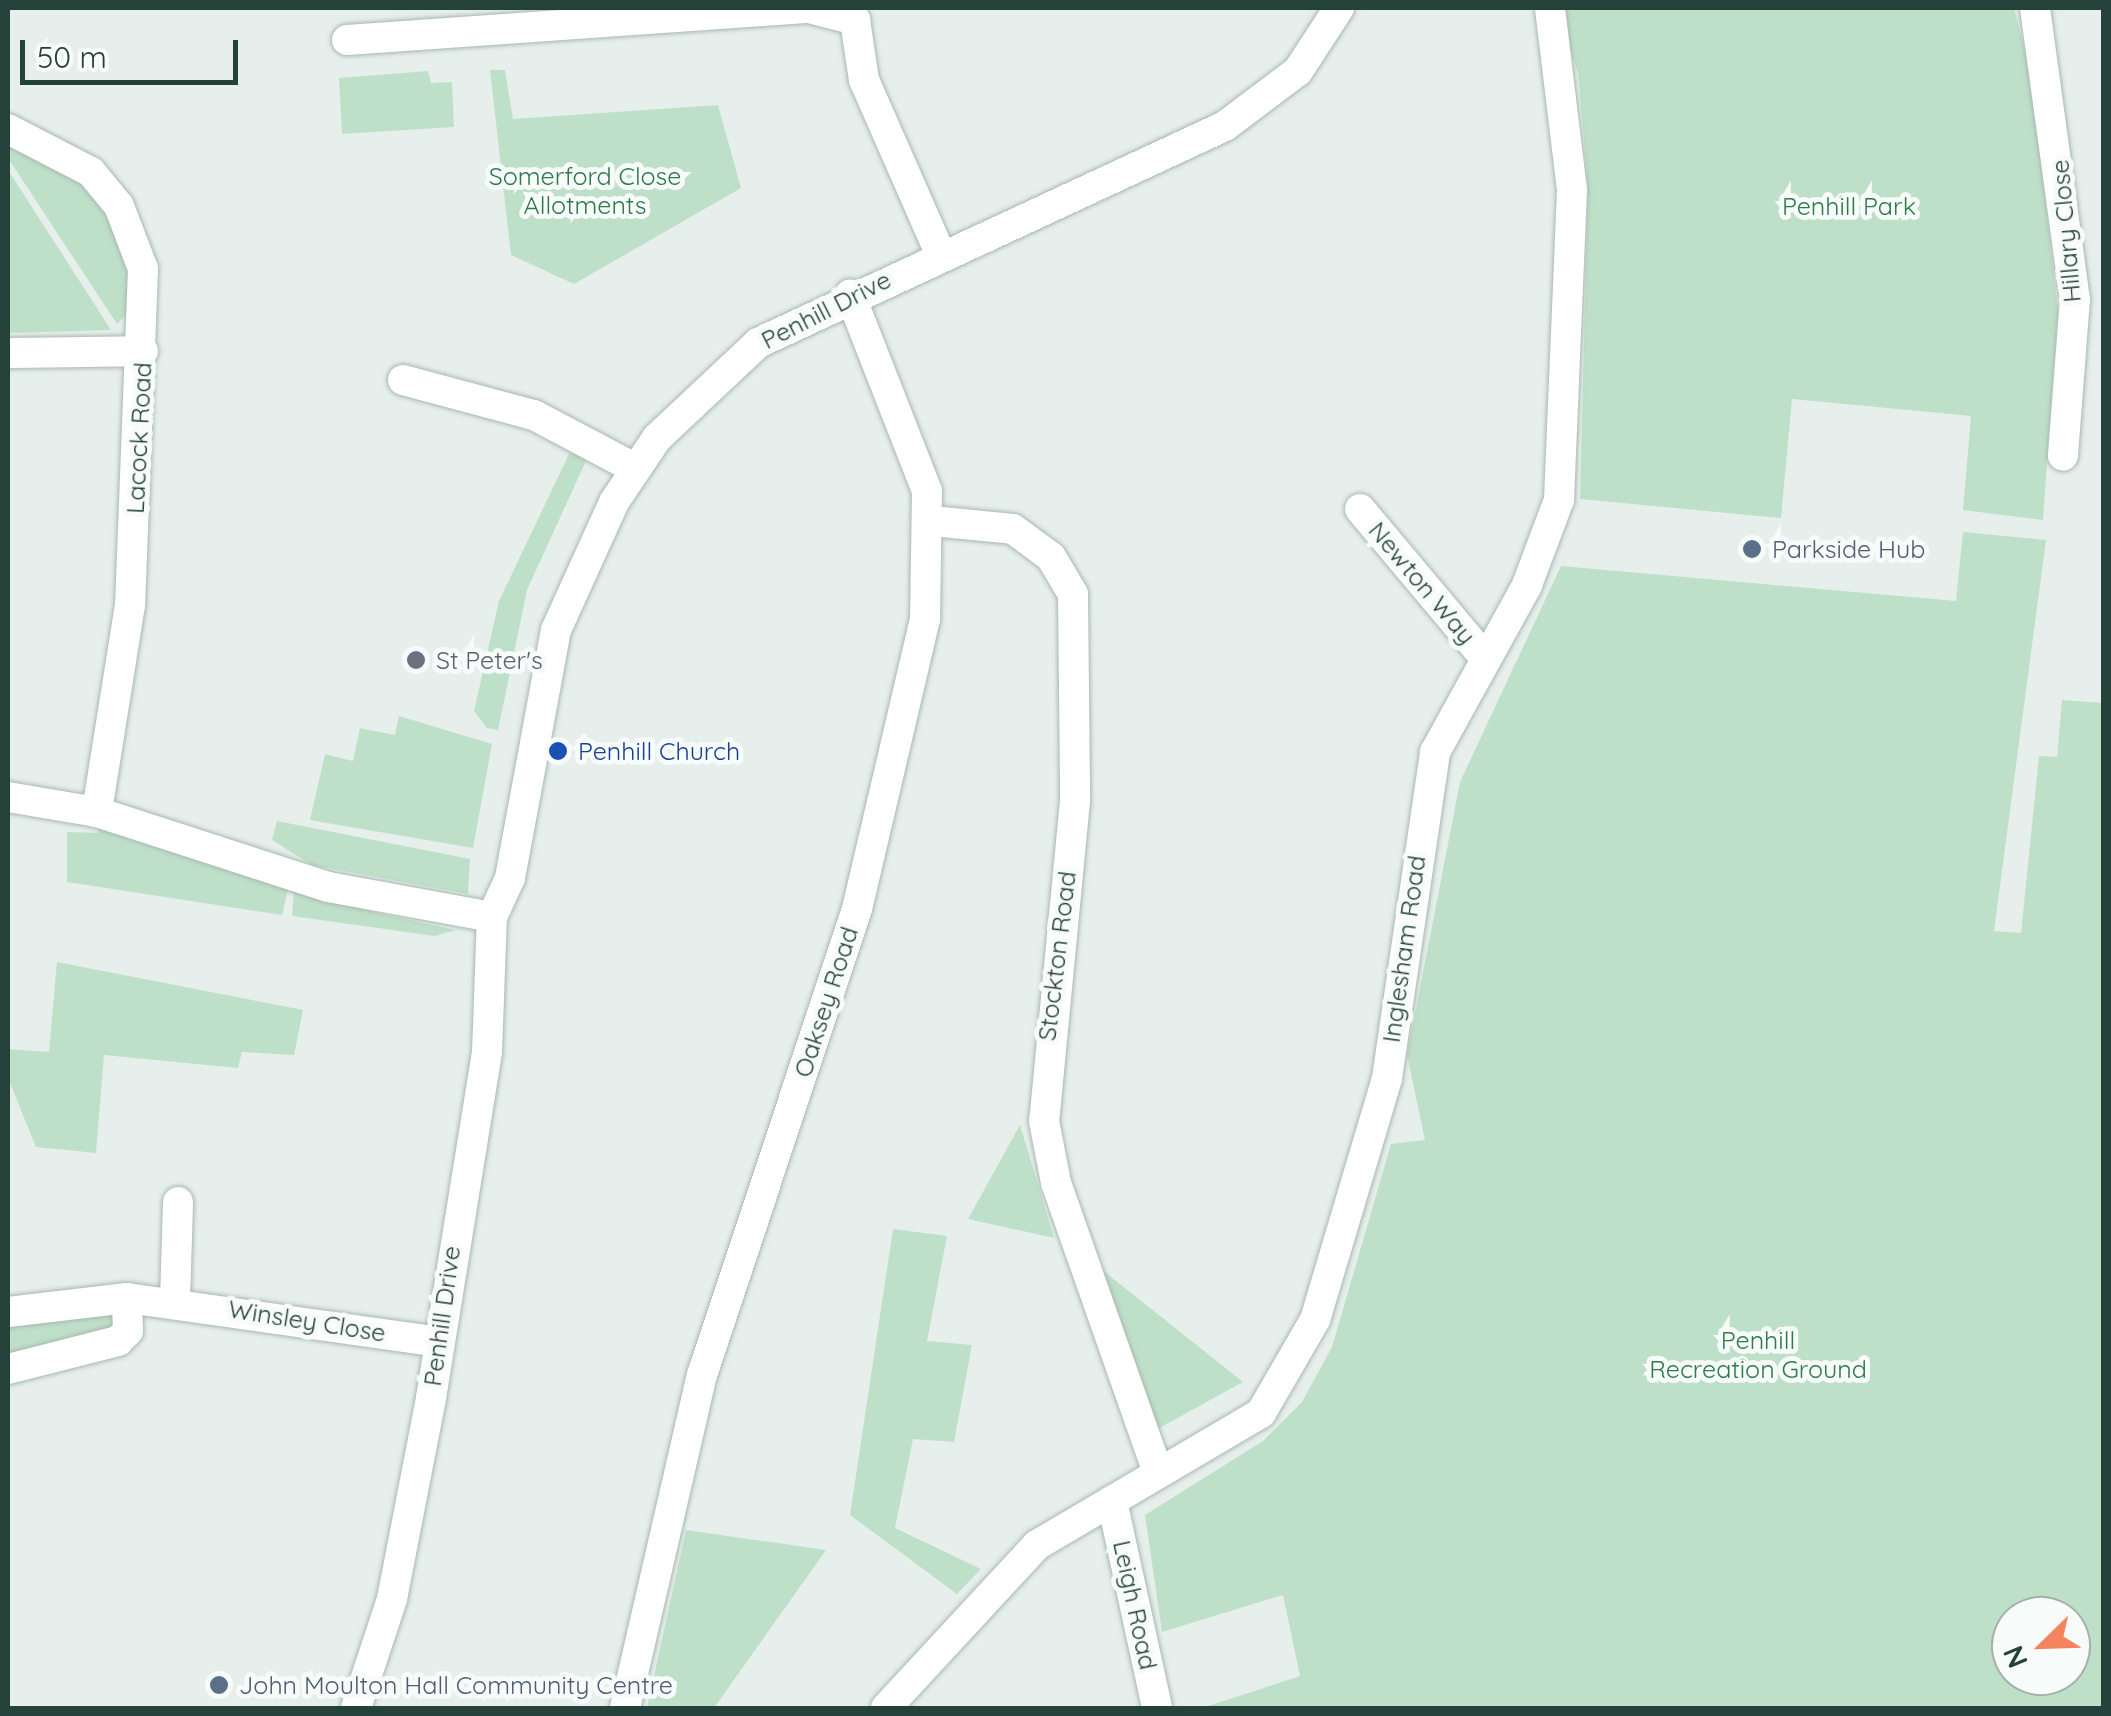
<!DOCTYPE html>
<style>
body{margin:0}
#map{position:relative;width:2111px;height:1716px;overflow:hidden;background:#e6efeb;font-family:Quicksand,sans-serif}
div>[style]{position:absolute}
.green>*{inset:0;background:#bfe0c8}
.roads{filter:drop-shadow(0 0 2px #a8b8b2) drop-shadow(0 0 2px #a8b8b2)}
.minor>*{height:30px;margin:-15px;padding:0 15px;transform-origin:15px;border-radius:15px;background:#fff}
.dots>*{width:28px;height:28px;translate:-50% -50%;box-sizing:border-box;border:5px solid #f7fbf9;border-radius:50%}
span{translate:-50% -50%;white-space:nowrap;text-align:center;line-height:1.15;-webkit-text-stroke:10px #f7fbf9;paint-order:stroke}
.park-label{font-size:25px;color:#2d7a4b}
.street-label{font-size:25px;color:#24423a}
.service-label{font-size:25px;color:#4e5e75}
.left{translate:0 -50%;text-align:left}
.worship-label{font-size:25px;color:#5b616d}
.transit-label{font-size:25px;color:#164399}
.frame{position:absolute;inset:0;border:10px solid #24423a;pointer-events:none}
.north{position:absolute;left:1991px;top:1596px;width:100px;height:100px;box-sizing:border-box;background:#f7fbf9;border:2px solid #a3b1ad;border-radius:50%;rotate:247deg;font-size:28px;font-weight:700;line-height:40px;text-align:center;color:#24423a}
.north::after{content:'';display:block;margin:auto;width:35px;height:45px;background:#f4845f;clip-path:polygon(50% 0,100% 100%,50% 72%,0 100%)}
.scale{position:absolute;left:20px;top:40px;width:218px;height:45px;box-sizing:border-box;border:5px solid #24423a;border-top:0;padding-left:12px;font-size:30px;line-height:35px;white-space:nowrap;color:#24423a;-webkit-text-stroke:8px #f7fbf9;paint-order:stroke}
</style>
<div id="map">
<div class="green">
<i style="clip-path:polygon(1556px 8px,2014px 8px,2031px 73px,2058px 311px,2043px 520px,1963px 510px,1971px 416px,1792px 399px,1781px 518px,1580px 499px,1588px 187px,1578px 73px)"></i>
<i style="clip-path:polygon(490px 70px,505px 70px,513px 119px,718px 105px,741px 188px,574px 284px,511px 255px)"></i>
<i style="clip-path:polygon(428px 71px,431px 83px,452px 82px,454px 127px,342px 134px,339px 78px)"></i>
<i style="clip-path:polygon(8px 142px,78px 174px,123px 238px,133px 308px,117px 324px,8px 158px)"></i>
<i style="clip-path:polygon(8px 170px,111px 330px,8px 333px)"></i>
<i style="clip-path:polygon(590px 452px,527px 590px,498px 730px,487px 728px,474px 711px,499px 601px,569px 454px)"></i>
<i style="clip-path:polygon(evenodd,1963px 532px,2046px 540px,1994px 931px,2021px 933px,2039px 756px,2057px 757px,2062px 700px,2103px 703px,2103px 1708px,1202px 1708px,1300px 1676px,1283px 1595px,1162px 1632px,1145px 1515px,1263px 1441px,1302px 1402px,1332px 1347px,1391px 1144px,1425px 1140px,1407px 1055px,1460px 782px,1561px 566px,1956px 601px,1963px 532px,2011px 1616px,2071px 1616px,2071px 1676px,2011px 1676px,2011px 1616px)"></i>
<i style="clip-path:polygon(399px 716px,492px 744px,473px 848px,310px 820px,325px 754px,353px 761px,360px 728px,395px 735px)"></i>
<i style="clip-path:polygon(277px 821px,470px 859px,468px 894px,312px 865px,272px 840px)"></i>
<i style="clip-path:polygon(99px 825px,288px 889px,282px 915px,67px 882px,67px 832px,98px 833px)"></i>
<i style="clip-path:polygon(294px 891px,377px 913px,456px 930px,435px 936px,292px 916px)"></i>
<i style="clip-path:polygon(57px 962px,303px 1010px,294px 1055px,242px 1052px,238px 1068px,104px 1055px,96px 1153px,36px 1147px,8px 1078px,8px 1049px,49px 1052px)"></i>
<i style="clip-path:polygon(1020px 1125px,1054px 1238px,968px 1219px)"></i>
<i style="clip-path:polygon(893px 1229px,947px 1236px,927px 1341px,972px 1345px,954px 1442px,913px 1439px,895px 1528px,981px 1569px,957px 1594px,850px 1515px)"></i>
<i style="clip-path:polygon(1096px 1265px,1243px 1382px,1152px 1432px)"></i>
<i style="clip-path:polygon(110px 1313px,115px 1329px,8px 1359px,8px 1322px)"></i>
<i style="clip-path:polygon(686px 1530px,826px 1550px,714px 1708px,647px 1708px)"></i>
</div>
<div class="roads">
<div class="minor">
<i style="left:2035px;top:8px;width:294px;rotate:82.2deg"></i>
<i style="left:2075px;top:299px;width:157px;rotate:94.4deg"></i>
<i style="left:347px;top:40px;width:463px;rotate:-4deg"></i>
<i style="left:809px;top:8px;width:48px;rotate:14.6deg"></i>
<i style="left:855px;top:20px;width:61px;rotate:81.5deg"></i>
<i style="left:864px;top:80px;width:189px;rotate:66.3deg"></i>
<i style="left:8px;top:129px;width:93px;rotate:27.4deg"></i>
<i style="left:91px;top:172px;width:44px;rotate:50.5deg"></i>
<i style="left:119px;top:206px;width:67px;rotate:69.1deg"></i>
<i style="left:143px;top:269px;width:336px;rotate:92.2deg"></i>
<i style="left:130px;top:605px;width:210px;rotate:99.1deg"></i>
<i style="left:8px;top:353px;width:135px;rotate:-0.8deg"></i>
<i style="left:403px;top:380px;width:136px;rotate:15deg"></i>
<i style="left:534px;top:415px;width:113px;rotate:27.9deg"></i>
<i style="left:1360px;top:509px;width:194px;rotate:50deg"></i>
<i style="left:932px;top:521px;width:81px;rotate:5.6deg"></i>
<i style="left:1013px;top:529px;width:47px;rotate:36.4deg"></i>
<i style="left:1051px;top:557px;width:43px;rotate:59.3deg"></i>
<i style="left:1073px;top:594px;width:207px;rotate:89.4deg"></i>
<i style="left:1075px;top:801px;width:321px;rotate:95.5deg"></i>
<i style="left:1044px;top:1121px;width:63px;rotate:79deg"></i>
<i style="left:1056px;top:1183px;width:307px;rotate:70.6deg"></i>
<i style="left:8px;top:797px;width:90px;rotate:9.6deg"></i>
<i style="left:97px;top:812px;width:243px;rotate:18deg"></i>
<i style="left:328px;top:887px;width:167px;rotate:10.4deg"></i>
<i style="left:175px;top:1300px;width:98px;rotate:-88.2deg"></i>
<i style="left:8px;top:1312px;width:120px;rotate:-6.7deg"></i>
<i style="left:8px;top:1369px;width:114px;rotate:-14.3deg"></i>
<i style="left:118px;top:1341px;width:14px;rotate:-45deg"></i>
<i style="left:128px;top:1331px;width:33px;rotate:-92deg"></i>
<i style="left:127px;top:1298px;width:315px;rotate:8deg"></i>
<i style="left:1112px;top:1501px;width:212px;rotate:77.7deg"></i>
<i style="left:356px;top:1708px;width:115px;rotate:-71.7deg"></i>
<i style="left:392px;top:1599px;width:205px;rotate:-79deg"></i>
<i style="left:431px;top:1398px;width:351px;rotate:-80.8deg"></i>
<i style="left:487px;top:1052px;width:135px;rotate:-87.9deg"></i>
<i style="left:492px;top:917px;width:43px;rotate:-65.2deg"></i>
<i style="left:510px;top:878px;width:252px;rotate:-79.5deg"></i>
<i style="left:556px;top:630px;width:141px;rotate:-65.6deg"></i>
<i style="left:614px;top:502px;width:77px;rotate:-56.1deg"></i>
<i style="left:657px;top:438px;width:139px;rotate:-43.2deg"></i>
<i style="left:758px;top:343px;width:515px;rotate:-24.92deg"></i>
<i style="left:1225px;top:126px;width:91px;rotate:-37deg"></i>
<i style="left:1298px;top:71px;width:75px;rotate:-56.9deg"></i>
<i style="left:625px;top:1708px;width:342px;rotate:-77deg"></i>
<i style="left:702px;top:1375px;width:491px;rotate:-71.6deg"></i>
<i style="left:857px;top:909px;width:298px;rotate:-76.8deg"></i>
<i style="left:925px;top:619px;width:128px;rotate:-89.1deg"></i>
<i style="left:927px;top:491px;width:211px;rotate:-111.4deg"></i>
<i style="left:886px;top:1708px;width:222px;rotate:-47.2deg"></i>
<i style="left:1037px;top:1545px;width:260px;rotate:-30.5deg"></i>
<i style="left:1261px;top:1413px;width:108px;rotate:-59.9deg"></i>
<i style="left:1315px;top:1320px;width:252px;rotate:-73.4deg"></i>
<i style="left:1387px;top:1078px;width:330px;rotate:-81.6deg"></i>
<i style="left:1435px;top:752px;width:191px;rotate:-61.1deg"></i>
<i style="left:1527px;top:585px;width:91px;rotate:-69.4deg"></i>
<i style="left:1559px;top:500px;width:310px;rotate:-87.6deg"></i>
<i style="left:1572px;top:190px;width:183px;rotate:-96.9deg"></i>
</div>
</div>
<div class="dots">
<i style="left:1752px;top:549px;background:#5c6f8a"></i>
<i style="left:416px;top:660px;background:#6b7280"></i>
<i style="left:558px;top:751px;background:#1a4fb4"></i>
<i style="left:219px;top:1685px;background:#5c6f8a"></i>
</div>
<div class="park-label">
<span style="left:585px;top:191px">Somerford Close<br>Allotments</span>
<span style="left:1849px;top:206px">Penhill Park</span>
<span style="left:1758px;top:1355px">Penhill<br>Recreation Ground</span>
</div>
<div class="street-label">
<span style="left:2066px;top:231px;rotate:-95deg">Hillary Close</span>
<span style="left:826px;top:310px;rotate:-27deg">Penhill Drive</span>
<span style="left:139px;top:438px;rotate:-87deg">Lacock Road</span>
<span style="left:1422px;top:583px;rotate:50deg">Newton Way</span>
<span style="left:1404px;top:949px;rotate:-82deg">Inglesham Road</span>
<span style="left:1057px;top:956px;rotate:-83deg">Stockton Road</span>
<span style="left:826px;top:1002px;rotate:-72deg">Oaksey Road</span>
<span style="left:442px;top:1316px;rotate:-82deg">Penhill Drive</span>
<span style="left:307px;top:1321px;rotate:9deg">Winsley Close</span>
<span style="left:1135px;top:1605px;rotate:78deg">Leigh Road</span>
</div>
<div class="service-label">
<span class="left" style="left:1772px;top:549px">Parkside Hub</span>
<span class="left" style="left:239px;top:1685px">John Moulton Hall Community Centre</span>
</div>
<div class="worship-label">
<span class="left" style="left:436px;top:660px">St Peter's</span>
</div>
<div class="transit-label">
<span class="left" style="left:578px;top:751px">Penhill Church</span>
</div>
<div class="frame"></div>
<div class="north">N</div>
<div class="scale">50 m</div>
</div>
